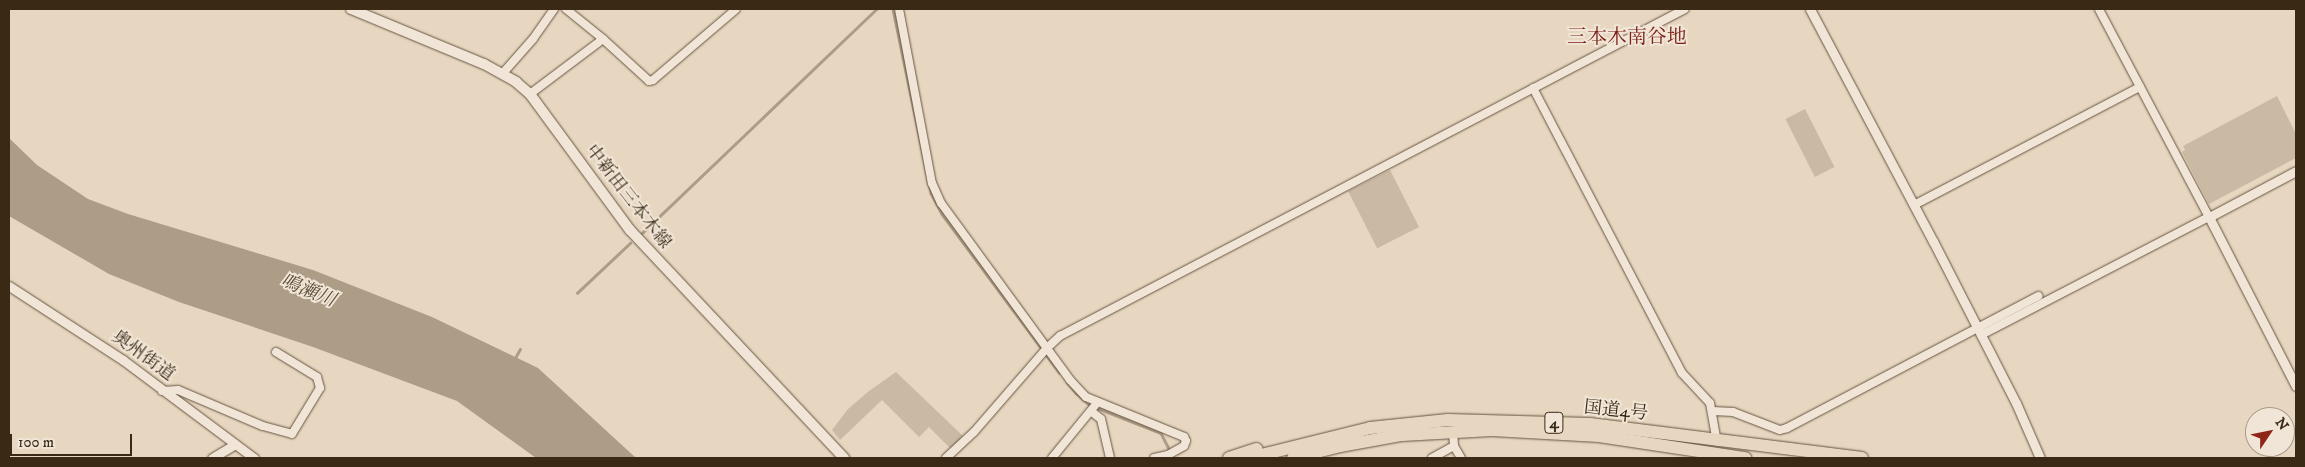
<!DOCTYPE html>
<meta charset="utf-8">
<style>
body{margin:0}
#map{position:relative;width:2305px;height:467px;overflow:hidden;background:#e8d7c0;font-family:"IM FELL DW Pica","Noto Serif JP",serif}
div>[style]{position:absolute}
.green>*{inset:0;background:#cab9a3;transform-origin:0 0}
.water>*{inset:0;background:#ad9c86}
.stream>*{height:2.5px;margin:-1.25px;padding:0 1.25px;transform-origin:1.25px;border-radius:1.25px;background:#ad9c86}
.roads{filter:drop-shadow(0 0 1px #665440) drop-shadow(0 0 1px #665440)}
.minor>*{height:8px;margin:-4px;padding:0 4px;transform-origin:4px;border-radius:4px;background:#f0e5d6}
.tertiary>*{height:9px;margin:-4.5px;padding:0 4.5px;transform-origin:4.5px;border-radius:4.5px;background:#f0e5d6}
.secondary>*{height:10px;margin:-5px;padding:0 5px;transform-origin:5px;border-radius:5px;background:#f0e5d6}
.trunk>*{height:12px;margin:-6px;padding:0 6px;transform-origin:6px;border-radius:6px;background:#e8d7c0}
span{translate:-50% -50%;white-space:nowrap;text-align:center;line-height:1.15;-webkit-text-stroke:4px #f0e5d6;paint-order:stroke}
.shield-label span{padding:1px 4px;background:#f0e5d6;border:1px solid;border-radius:4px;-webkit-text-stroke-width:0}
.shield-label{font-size:16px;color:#3a2915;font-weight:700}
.street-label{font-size:18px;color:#3a2915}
.water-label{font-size:19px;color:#5c4c37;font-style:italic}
.quarter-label{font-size:20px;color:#7a1f14}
.frame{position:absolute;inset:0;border:10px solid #3a2915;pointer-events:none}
.north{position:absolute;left:2245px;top:407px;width:50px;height:50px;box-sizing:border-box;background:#f0e5d6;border:1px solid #a79a89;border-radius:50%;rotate:56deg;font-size:14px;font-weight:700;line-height:20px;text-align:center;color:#3a2915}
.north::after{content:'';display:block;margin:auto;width:18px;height:22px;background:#8f2418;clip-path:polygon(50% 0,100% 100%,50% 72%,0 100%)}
.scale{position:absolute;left:10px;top:434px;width:122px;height:22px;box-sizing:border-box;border:2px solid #3a2915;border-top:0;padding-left:6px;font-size:15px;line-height:18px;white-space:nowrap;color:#3a2915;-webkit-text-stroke:4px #f0e5d6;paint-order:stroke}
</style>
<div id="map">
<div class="green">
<i style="clip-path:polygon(2277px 96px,2296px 134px,2296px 158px,2209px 204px,2182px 152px,2185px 150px,2183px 146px)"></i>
<i style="left:1805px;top:109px;width:65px;height:22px;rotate:63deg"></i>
<i style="left:1390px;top:170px;width:64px;height:47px;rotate:63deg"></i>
<i style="clip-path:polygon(896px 372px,963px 436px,951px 449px,929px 427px,919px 437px,882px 400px,840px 440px,832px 430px,848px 409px,869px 391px)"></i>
</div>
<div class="water">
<i style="clip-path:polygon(9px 138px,37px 165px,88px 199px,128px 214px,313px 270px,432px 317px,538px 368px,636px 458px,536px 458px,457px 401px,313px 347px,179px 302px,109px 274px,9px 216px)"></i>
</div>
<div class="stream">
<i style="left:893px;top:9px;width:188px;rotate:78.3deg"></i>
<i style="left:931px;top:193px;width:24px;rotate:62deg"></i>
<i style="left:942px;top:214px;width:197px;rotate:53.5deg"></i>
<i style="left:642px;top:233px;width:324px;rotate:-43.7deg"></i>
<i style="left:577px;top:293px;width:73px;rotate:-43.3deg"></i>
<i style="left:515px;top:358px;width:10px;rotate:-61deg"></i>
<i style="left:1067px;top:382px;width:14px;rotate:51deg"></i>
<i style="left:1076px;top:393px;width:18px;rotate:41deg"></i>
<i style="left:1090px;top:405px;width:76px;rotate:21.5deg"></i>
<i style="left:1161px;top:433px;width:18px;rotate:63deg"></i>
</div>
<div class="roads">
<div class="minor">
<i style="left:566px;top:9px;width:48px;rotate:39deg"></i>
<i style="left:603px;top:39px;width:62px;rotate:42.4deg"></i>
<i style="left:649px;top:81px;width:4px;rotate:-14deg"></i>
<i style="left:653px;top:80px;width:109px;rotate:-40.5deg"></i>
<i style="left:899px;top:9px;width:177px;rotate:79.3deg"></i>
<i style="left:932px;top:183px;width:22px;rotate:66deg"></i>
<i style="left:941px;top:203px;width:219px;rotate:53.9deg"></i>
<i style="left:1070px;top:380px;width:23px;rotate:47deg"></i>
<i style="left:1086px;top:397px;width:106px;rotate:22.2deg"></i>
<i style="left:1184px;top:437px;width:4px;rotate:63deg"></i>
<i style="left:1186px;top:441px;width:5px;rotate:112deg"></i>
<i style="left:1184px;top:446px;width:18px;rotate:151deg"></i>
<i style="left:1168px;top:455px;width:14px;rotate:168deg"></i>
<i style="left:503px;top:73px;width:45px;rotate:-48.6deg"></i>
<i style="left:533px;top:39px;width:37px;rotate:-55deg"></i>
<i style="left:1533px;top:88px;width:322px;rotate:62.4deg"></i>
<i style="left:1682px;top:373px;width:41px;rotate:47deg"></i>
<i style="left:1710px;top:403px;width:39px;rotate:80deg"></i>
<i style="left:530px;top:94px;width:91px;rotate:-37deg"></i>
<i style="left:1914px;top:205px;width:255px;rotate:-27.6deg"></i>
<i style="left:1981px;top:335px;width:257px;rotate:-27.4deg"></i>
<i style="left:2209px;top:217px;width:235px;rotate:-117.9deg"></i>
<i style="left:162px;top:391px;width:16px;rotate:-4deg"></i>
<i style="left:178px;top:390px;width:92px;rotate:23deg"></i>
<i style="left:263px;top:426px;width:30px;rotate:15deg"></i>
<i style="left:292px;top:434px;width:54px;rotate:-58.7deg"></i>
<i style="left:320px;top:388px;width:11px;rotate:-105deg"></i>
<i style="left:317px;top:377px;width:48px;rotate:-148.6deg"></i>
<i style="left:1713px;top:411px;width:20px;rotate:3deg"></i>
<i style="left:1733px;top:412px;width:50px;rotate:21deg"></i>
<i style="left:1780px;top:430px;width:7px;rotate:-16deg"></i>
<i style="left:1787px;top:428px;width:284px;rotate:-27.7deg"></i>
<i style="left:1092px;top:412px;width:11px;rotate:38deg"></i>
<i style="left:1101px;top:419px;width:40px;rotate:77deg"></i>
<i style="left:1453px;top:431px;width:15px;rotate:86deg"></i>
<i style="left:1454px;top:446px;width:14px;rotate:60deg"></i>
<i style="left:946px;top:458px;width:38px;rotate:-43deg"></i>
<i style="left:974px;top:432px;width:111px;rotate:-49deg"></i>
<i style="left:1047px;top:348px;width:18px;rotate:-43deg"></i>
<i style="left:1060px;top:336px;width:705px;rotate:-27.62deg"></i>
<i style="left:1052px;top:458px;width:71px;rotate:-50.7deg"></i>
<i style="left:1432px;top:458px;width:25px;rotate:-29deg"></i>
</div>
<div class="tertiary">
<i style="left:1810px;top:9px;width:263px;rotate:62.1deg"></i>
<i style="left:1933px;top:241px;width:182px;rotate:62.9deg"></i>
<i style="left:2016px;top:403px;width:60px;rotate:66.4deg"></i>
<i style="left:2296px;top:171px;width:98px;rotate:152.1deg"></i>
<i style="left:2209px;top:217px;width:190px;rotate:62.8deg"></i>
<i style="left:9px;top:286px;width:136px;rotate:33deg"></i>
<i style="left:123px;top:360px;width:164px;rotate:36.8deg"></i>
<i style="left:212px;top:458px;width:27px;rotate:-31deg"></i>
</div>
<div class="secondary">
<i style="left:351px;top:9px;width:144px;rotate:22.5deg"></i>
<i style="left:484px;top:64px;width:37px;rotate:29deg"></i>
<i style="left:516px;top:82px;width:18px;rotate:41deg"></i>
<i style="left:530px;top:94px;width:169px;rotate:53.7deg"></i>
<i style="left:630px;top:230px;width:313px;rotate:46.8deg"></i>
</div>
<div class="trunk">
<i style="left:1229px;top:458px;width:29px;rotate:-18deg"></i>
<i style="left:1249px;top:458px;width:125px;rotate:-13.9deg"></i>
<i style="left:1370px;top:428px;width:78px;rotate:-5.9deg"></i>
<i style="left:1448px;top:420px;width:142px;rotate:1.6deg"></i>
<i style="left:1590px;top:424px;width:274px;rotate:7.1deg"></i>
<i style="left:1293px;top:458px;width:49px;rotate:-14.3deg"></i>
<i style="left:1340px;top:446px;width:63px;rotate:-10.1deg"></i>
<i style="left:1402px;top:435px;width:90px;rotate:-3.2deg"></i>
<i style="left:1492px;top:430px;width:107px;rotate:3.2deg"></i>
<i style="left:1599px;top:436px;width:148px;rotate:8.6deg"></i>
</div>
</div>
<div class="shield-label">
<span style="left:1554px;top:423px">4</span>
</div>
<div class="street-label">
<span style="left:628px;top:197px;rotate:52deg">中新田三本木線</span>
<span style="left:143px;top:356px;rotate:36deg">奥州街道</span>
<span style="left:1616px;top:411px;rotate:6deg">国道4号</span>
</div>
<div class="water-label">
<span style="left:308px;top:291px;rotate:22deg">鳴瀬川</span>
</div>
<div class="quarter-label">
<span style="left:1627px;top:37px">三本木南谷地</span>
</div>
<div class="frame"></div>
<div class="north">N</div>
<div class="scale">100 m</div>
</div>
